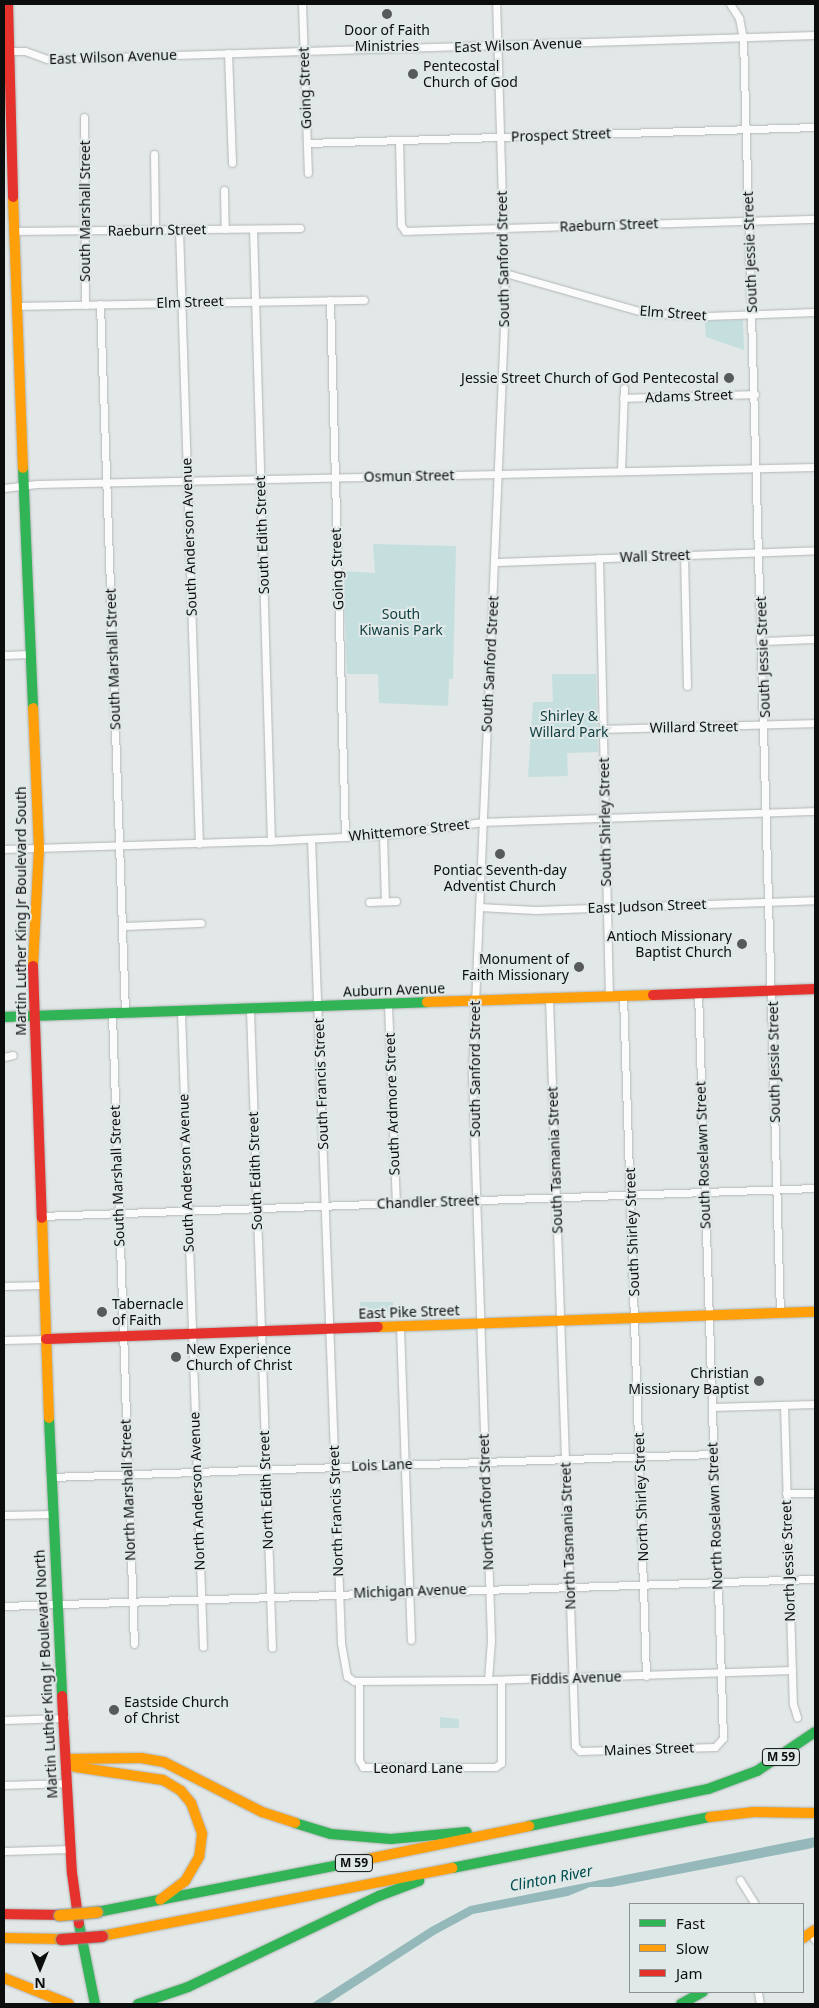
<!DOCTYPE html>
<style>
body{margin:0}
#map{position:relative;width:819px;height:2008px;overflow:hidden;background:#e2e7e7;font-family:"Noto Sans",sans-serif}
div>[style]{position:absolute}
.green>*{inset:0;background:#c5dfdf;transform-origin:0 0}
.water>*{inset:0;background:#95b9ba}
.roads{filter:drop-shadow(0 0 1px #b2b6b6) drop-shadow(0 0 1px #b2b6b6)}
.street>*{height:7px;margin:-3.5px;padding:0 3.5px;transform-origin:3.5px;border-radius:3.5px;background:#fbfbfb}
.fast>*{height:10px;margin:-5px;padding:0 5px;transform-origin:5px;border-radius:5px;background:#30b455}
.slow>*{height:10px;margin:-5px;padding:0 5px;transform-origin:5px;border-radius:5px;background:#ff9f0a}
.jam>*{height:10px;margin:-5px;padding:0 5px;transform-origin:5px;border-radius:5px;background:#e5322d}
.bridges{filter:drop-shadow(0 0 1px #899898) drop-shadow(0 0 1px #899898)}
.slow-bridge>*{height:11px;margin:-5.5px;padding:0 5.5px;transform-origin:5.5px;border-radius:5.5px;background:#ff9f0a}
.jam-bridge>*{height:11px;margin:-5.5px;padding:0 5.5px;transform-origin:5.5px;border-radius:5.5px;background:#e5322d}
.dots>*{width:14px;height:14px;translate:-50% -50%;box-sizing:border-box;border:2px solid #e1e8e8;border-radius:50%}
span{translate:-50% -50%;white-space:nowrap;text-align:center;line-height:1.15;-webkit-text-stroke:4px #e1e8e8;paint-order:stroke}
.shield-label span{padding:1px 4px;background:#e1e8e8;border:1px solid;border-radius:4px;-webkit-text-stroke-width:0}
.shield-label{font-size:12px;color:#0c0e0e;font-weight:700}
.poi-label{font-size:14px;color:#0c0e0e}
.left{translate:0 -50%;text-align:left}
.right{translate:-100% -50%;text-align:right}
.street-label{font-size:14px;color:#0c0e0e}
.park-label{font-size:14px;color:#114041}
.water-label{font-size:15px;color:#004e4f;font-style:italic}
.frame{position:absolute;inset:0;border:5px solid #0c0e0e;pointer-events:none}
.legend{position:absolute;left:629px;top:1903px;width:175px;height:90px;box-sizing:border-box;background:#e1e8e8;border:1px solid #8c9191;margin:0;padding:6px 9px;list-style:none;font-size:15px;color:#0c0e0e}
.legend li{display:flex;align-items:center;gap:10px;height:25px}
.legend b{width:25px;border:1px solid #8c9191}
.north{position:absolute;left:15px;top:1943px;width:50px;height:50px;-webkit-text-stroke:4px #e1e8e8;paint-order:stroke;rotate:180deg;font-size:14px;font-weight:700;line-height:20px;text-align:center;color:#0c0e0e}
.north::after{content:'';display:block;margin:auto;width:18px;height:22px;background:#0c0e0e;clip-path:polygon(50% 0,100% 100%,50% 72%,0 100%)}
</style>
<div id="map">
<div class="green">
<i style="clip-path:polygon(743px 320px,744px 350px,706px 337px,705px 321px)"></i>
<i style="clip-path:polygon(373px 544px,456px 546px,453px 679px,449px 679px,448px 706px,379px 703px,378px 674px,347px 674px,343px 571px,375px 573px)"></i>
<i style="clip-path:polygon(552px 674px,596px 674px,598px 752px,567px 753px,568px 776px,528px 777px,533px 702px,553px 702px)"></i>
<i style="left:393px;top:1302px;width:10px;height:33px;rotate:90deg"></i>
<i style="clip-path:polygon(440px 1717px,459px 1719px,459px 1728px,440px 1728px)"></i>
</div>
<div class="water">
<i style="clip-path:polygon(815px 1837px,815px 1847px,808px 1849px,611px 1887px,590px 1887px,568px 1896px,473px 1914px,436px 1934px,328px 2004px,311px 2004px,431px 1927px,470px 1906px)"></i>
</div>
<div class="roads">
<div class="street">
<i style="left:302px;top:4px;width:169px;rotate:88deg"></i>
<i style="left:730px;top:4px;width:17px;rotate:57deg"></i>
<i style="left:739px;top:18px;width:20px;rotate:79deg"></i>
<i style="left:743px;top:38px;width:1277px;rotate:88.34deg"></i>
<i style="left:12px;top:51px;width:13px"></i>
<i style="left:25px;top:51px;width:23px;rotate:20deg"></i>
<i style="left:47px;top:59px;width:768px;rotate:-1.79deg"></i>
<i style="left:228px;top:53px;width:110px;rotate:87.9deg"></i>
<i style="left:84px;top:117px;width:188px;rotate:89.7deg"></i>
<i style="left:399px;top:140px;width:85px;rotate:88.7deg"></i>
<i style="left:401px;top:225px;width:7px;rotate:56deg"></i>
<i style="left:405px;top:231px;width:410px;rotate:-1.7deg"></i>
<i style="left:307px;top:143px;width:508px;rotate:-1.8deg"></i>
<i style="left:154px;top:154px;width:76px;rotate:89.2deg"></i>
<i style="left:224px;top:190px;width:39px;rotate:89deg"></i>
<i style="left:179px;top:229px;width:615px;rotate:88.14deg"></i>
<i style="left:253px;top:229px;width:612px;rotate:88.32deg"></i>
<i style="left:14px;top:231px;width:286px;rotate:-0.6deg"></i>
<i style="left:505px;top:273px;width:147px;rotate:15.8deg"></i>
<i style="left:646px;top:313px;width:61px;rotate:2.8deg"></i>
<i style="left:707px;top:316px;width:108px;rotate:-2.1deg"></i>
<i style="left:330px;top:300px;width:537px;rotate:88.4deg"></i>
<i style="left:100px;top:304px;width:710px;rotate:87.98deg"></i>
<i style="left:16px;top:306px;width:348px;rotate:-1deg"></i>
<i style="left:623px;top:398px;width:132px;rotate:-1.7deg"></i>
<i style="left:621px;top:471px;width:83px;rotate:-87.9deg"></i>
<i style="left:4px;top:488px;width:33px;rotate:-7deg"></i>
<i style="left:37px;top:484px;width:778px;rotate:-1.25deg"></i>
<i style="left:684px;top:555px;width:131px;rotate:88.7deg"></i>
<i style="left:599px;top:558px;width:439px;rotate:88.7deg"></i>
<i style="left:495px;top:562px;width:320px;rotate:-2.1deg"></i>
<i style="left:762px;top:641px;width:53px;rotate:-2.2deg"></i>
<i style="left:4px;top:655px;width:27px;rotate:-2deg"></i>
<i style="left:603px;top:729px;width:212px;rotate:-1.6deg"></i>
<i style="left:383px;top:835px;width:66px;rotate:88.3deg"></i>
<i style="left:311px;top:839px;width:805px;rotate:87.86deg"></i>
<i style="left:341px;top:1643px;width:34px;rotate:80deg"></i>
<i style="left:347px;top:1676px;width:9px;rotate:36deg"></i>
<i style="left:354px;top:1681px;width:134px;rotate:-0.4deg"></i>
<i style="left:488px;top:1680px;width:304px;rotate:-1.9deg"></i>
<i style="left:4px;top:849px;width:261px;rotate:-1.8deg"></i>
<i style="left:265px;top:841px;width:118px;rotate:-2.9deg"></i>
<i style="left:383px;top:835px;width:101px;rotate:-7.4deg"></i>
<i style="left:483px;top:822px;width:332px;rotate:-1.9deg"></i>
<i style="left:369px;top:902px;width:27px;rotate:-2deg"></i>
<i style="left:479px;top:907px;width:56px;rotate:3.1deg"></i>
<i style="left:535px;top:910px;width:280px;rotate:-2deg"></i>
<i style="left:122px;top:926px;width:79px;rotate:-2.2deg"></i>
<i style="left:623px;top:996px;width:680px;rotate:88.06deg"></i>
<i style="left:549px;top:999px;width:747px;rotate:88.01deg"></i>
<i style="left:575px;top:1746px;width:7px;rotate:45deg"></i>
<i style="left:580px;top:1751px;width:135px;rotate:-1.7deg"></i>
<i style="left:715px;top:1747px;width:12px;rotate:-48deg"></i>
<i style="left:723px;top:1738px;width:745px;rotate:-91.92deg"></i>
<i style="left:388px;top:1005px;width:198px;rotate:87.7deg"></i>
<i style="left:250px;top:1010px;width:638px;rotate:88.03deg"></i>
<i style="left:181px;top:1012px;width:635px;rotate:88.02deg"></i>
<i style="left:112px;top:1015px;width:629px;rotate:88deg"></i>
<i style="left:4px;top:1057px;width:9px;rotate:-13deg"></i>
<i style="left:41px;top:1216px;width:775px;rotate:-2.07deg"></i>
<i style="left:4px;top:1286px;width:40px;rotate:-1.4deg"></i>
<i style="left:400px;top:1327px;width:313px;rotate:88deg"></i>
<i style="left:4px;top:1340px;width:42px;rotate:-1.4deg"></i>
<i style="left:784px;top:1405px;width:299px;rotate:88.3deg"></i>
<i style="left:793px;top:1704px;width:14px;rotate:73deg"></i>
<i style="left:712px;top:1407px;width:103px;rotate:-1.7deg"></i>
<i style="left:51px;top:1477px;width:662px;rotate:-1.99deg"></i>
<i style="left:786px;top:1493px;width:29px"></i>
<i style="left:4px;top:1515px;width:48px;rotate:-1.2deg"></i>
<i style="left:4px;top:1606px;width:811px;rotate:-1.91deg"></i>
<i style="left:488px;top:1680px;width:40px;rotate:-85.7deg"></i>
<i style="left:491px;top:1640px;width:566px;rotate:-91.92deg"></i>
<i style="left:472px;top:1074px;width:773px;rotate:-87.55deg"></i>
<i style="left:505px;top:302px;width:298px;rotate:-91.7deg"></i>
<i style="left:359px;top:1681px;width:79px;rotate:90deg"></i>
<i style="left:359px;top:1760px;width:8px;rotate:60deg"></i>
<i style="left:363px;top:1767px;width:132px"></i>
<i style="left:495px;top:1767px;width:7px;rotate:-34deg"></i>
<i style="left:501px;top:1763px;width:83px;rotate:-90deg"></i>
<i style="left:4px;top:1720px;width:61px;rotate:-1.9deg"></i>
<i style="left:4px;top:1785px;width:64px;rotate:-1.8deg"></i>
<i style="left:4px;top:1851px;width:67px;rotate:-1.7deg"></i>
<i style="left:740px;top:1880px;width:28px;rotate:58deg"></i>
<i style="left:811px;top:1933px;width:8px;rotate:60deg"></i>
<i style="left:758px;top:1992px;width:12px;rotate:81deg"></i>
</div>
<div class="fast">
<i style="left:23px;top:468px;width:240px;rotate:87.6deg"></i>
<i style="left:4px;top:1017px;width:423px;rotate:-2deg"></i>
<i style="left:49px;top:1418px;width:278px;rotate:87.3deg"></i>
<i style="left:295px;top:1823px;width:38px;rotate:17deg"></i>
<i style="left:331px;top:1834px;width:60px;rotate:4.8deg"></i>
<i style="left:391px;top:1839px;width:76px;rotate:-5.3deg"></i>
<i style="left:529px;top:1826px;width:183px;rotate:-11.7deg"></i>
<i style="left:708px;top:1789px;width:52px;rotate:-20.2deg"></i>
<i style="left:757px;top:1771px;width:70px;rotate:-33.9deg"></i>
<i style="left:452px;top:1868px;width:263px;rotate:-11.2deg"></i>
<i style="left:97px;top:1912px;width:251px;rotate:-11deg"></i>
<i style="left:79px;top:1924px;width:82px;rotate:78.7deg"></i>
<i style="left:138px;top:2004px;width:53px;rotate:-18.8deg"></i>
<i style="left:188px;top:1987px;width:212px;rotate:-25.5deg"></i>
<i style="left:379px;top:1896px;width:43px;rotate:-20.6deg"></i>
<i style="left:681px;top:2004px;width:25px;rotate:-29deg"></i>
</div>
<div class="slow">
<i style="left:13px;top:197px;width:271px;rotate:87.9deg"></i>
<i style="left:33px;top:966px;width:117px;rotate:-87.1deg"></i>
<i style="left:39px;top:849px;width:141px;rotate:-92.4deg"></i>
<i style="left:427px;top:1002px;width:226px;rotate:-1.8deg"></i>
<i style="left:42px;top:1218px;width:200px;rotate:88deg"></i>
<i style="left:378px;top:1327px;width:437px;rotate:-2deg"></i>
<i style="left:67px;top:1759px;width:74px;rotate:-0.8deg"></i>
<i style="left:141px;top:1758px;width:23px;rotate:10deg"></i>
<i style="left:164px;top:1762px;width:110px;rotate:27deg"></i>
<i style="left:262px;top:1812px;width:35px;rotate:18deg"></i>
<i style="left:75px;top:1767px;width:89px;rotate:8.4deg"></i>
<i style="left:163px;top:1780px;width:21px;rotate:31deg"></i>
<i style="left:181px;top:1791px;width:16px;rotate:50deg"></i>
<i style="left:191px;top:1803px;width:33px;rotate:70deg"></i>
<i style="left:202px;top:1834px;width:23px;rotate:97deg"></i>
<i style="left:199px;top:1857px;width:28px;rotate:120deg"></i>
<i style="left:185px;top:1881px;width:31px;rotate:143deg"></i>
<i style="left:710px;top:1817px;width:44px;rotate:-6.5deg"></i>
<i style="left:754px;top:1812px;width:61px;rotate:0.9deg"></i>
<i style="left:343px;top:1864px;width:190px;rotate:-11.5deg"></i>
<i style="left:102px;top:1936px;width:357px;rotate:-11deg"></i>
<i style="left:4px;top:1938px;width:57px;rotate:1deg"></i>
<i style="left:803px;top:1938px;width:14px;rotate:-34deg"></i>
<i style="left:4px;top:1978px;width:70px;rotate:21.8deg"></i>
</div>
<div class="jam">
<i style="left:8px;top:4px;width:193px;rotate:88.5deg"></i>
<i style="left:33px;top:966px;width:252px;rotate:88deg"></i>
<i style="left:653px;top:995px;width:162px;rotate:-2.1deg"></i>
<i style="left:46px;top:1339px;width:332px;rotate:-2.1deg"></i>
<i style="left:62px;top:1696px;width:177px;rotate:86.8deg"></i>
<i style="left:72px;top:1873px;width:51px;rotate:82.2deg"></i>
<i style="left:4px;top:1914px;width:55px;rotate:1deg"></i>
</div>
</div>
<div class="bridges">
<div class="slow-bridge">
<i style="left:59px;top:1915px;width:38px;rotate:-5deg"></i>
</div>
<div class="jam-bridge">
<i style="left:61px;top:1939px;width:41px;rotate:-4.2deg"></i>
</div>
</div>
<div class="dots">
<i style="left:387px;top:14px;background:#575a5a"></i>
<i style="left:413px;top:74px;background:#575a5a"></i>
<i style="left:729px;top:378px;background:#575a5a"></i>
<i style="left:500px;top:854px;background:#575a5a"></i>
<i style="left:742px;top:944px;background:#575a5a"></i>
<i style="left:579px;top:967px;background:#575a5a"></i>
<i style="left:102px;top:1312px;background:#575a5a"></i>
<i style="left:176px;top:1357px;background:#575a5a"></i>
<i style="left:759px;top:1381px;background:#575a5a"></i>
<i style="left:114px;top:1710px;background:#575a5a"></i>
</div>
<div class="shield-label">
<span style="left:781px;top:1757px">M 59</span>
<span style="left:354px;top:1863px">M 59</span>
</div>
<div class="poi-label">
<span style="left:387px;top:38px">Door of Faith<br>Ministries</span>
<span class="left" style="left:423px;top:74px">Pentecostal<br>Church of God</span>
<span class="right" style="left:719px;top:378px">Jessie Street Church of God Pentecostal</span>
<span style="left:500px;top:878px">Pontiac Seventh-day<br>Adventist Church</span>
<span class="right" style="left:732px;top:944px">Antioch Missionary<br>Baptist Church</span>
<span class="right" style="left:569px;top:967px">Monument of<br>Faith Missionary</span>
<span class="left" style="left:112px;top:1312px">Tabernacle<br>of Faith</span>
<span class="left" style="left:186px;top:1357px">New Experience<br>Church of Christ</span>
<span class="right" style="left:749px;top:1381px">Christian<br>Missionary Baptist</span>
<span class="left" style="left:124px;top:1710px">Eastside Church<br>of Christ</span>
</div>
<div class="street-label">
<span style="left:518px;top:45px;rotate:-2deg">East Wilson Avenue</span>
<span style="left:113px;top:57px;rotate:-2deg">East Wilson Avenue</span>
<span style="left:305px;top:88px;rotate:-92deg">Going Street</span>
<span style="left:561px;top:135px;rotate:-2deg">Prospect Street</span>
<span style="left:85px;top:211px;rotate:-90deg">South Marshall Street</span>
<span style="left:609px;top:225px;rotate:-2deg">Raeburn Street</span>
<span style="left:157px;top:230px;rotate:-1deg">Raeburn Street</span>
<span style="left:750px;top:252px;rotate:-92deg">South Jessie Street</span>
<span style="left:503px;top:259px;rotate:-91deg">South Sanford Street</span>
<span style="left:190px;top:302px;rotate:-2deg">Elm Street</span>
<span style="left:673px;top:313px;rotate:4deg">Elm Street</span>
<span style="left:689px;top:396px;rotate:-2deg">Adams Street</span>
<span style="left:409px;top:476px;rotate:-1deg">Osmun Street</span>
<span style="left:262px;top:535px;rotate:-92deg">South Edith Street</span>
<span style="left:189px;top:537px;rotate:-92deg">South Anderson Avenue</span>
<span style="left:655px;top:556px;rotate:-2deg">Wall Street</span>
<span style="left:337px;top:569px;rotate:-92deg">Going Street</span>
<span style="left:763px;top:657px;rotate:-92deg">South Jessie Street</span>
<span style="left:113px;top:659px;rotate:-92deg">South Marshall Street</span>
<span style="left:490px;top:664px;rotate:-87deg">South Sanford Street</span>
<span style="left:694px;top:727px;rotate:-1deg">Willard Street</span>
<span style="left:605px;top:822px;rotate:-91deg">South Shirley Street</span>
<span style="left:409px;top:830px;rotate:-6deg">Whittemore Street</span>
<span style="left:647px;top:906px;rotate:-2deg">East Judson Street</span>
<span style="left:21px;top:911px;rotate:-90deg">Martin Luther King Jr Boulevard South</span>
<span style="left:394px;top:990px;rotate:-2deg">Auburn Avenue</span>
<span style="left:774px;top:1062px;rotate:-91deg">South Jessie Street</span>
<span style="left:475px;top:1069px;rotate:-90deg">South Sanford Street</span>
<span style="left:321px;top:1084px;rotate:-92deg">South Francis Street</span>
<span style="left:392px;top:1104px;rotate:-92deg">South Ardmore Street</span>
<span style="left:703px;top:1155px;rotate:-92deg">South Roselawn Street</span>
<span style="left:555px;top:1160px;rotate:-92deg">South Tasmania Street</span>
<span style="left:255px;top:1171px;rotate:-92deg">South Edith Street</span>
<span style="left:186px;top:1173px;rotate:-92deg">South Anderson Avenue</span>
<span style="left:117px;top:1176px;rotate:-92deg">South Marshall Street</span>
<span style="left:428px;top:1202px;rotate:-2deg">Chandler Street</span>
<span style="left:632px;top:1232px;rotate:-92deg">South Shirley Street</span>
<span style="left:409px;top:1312px;rotate:-2deg">East Pike Street</span>
<span style="left:382px;top:1465px;rotate:-2deg">Lois Lane</span>
<span style="left:128px;top:1490px;rotate:-92deg">North Marshall Street</span>
<span style="left:266px;top:1490px;rotate:-92deg">North Edith Street</span>
<span style="left:197px;top:1491px;rotate:-92deg">North Anderson Avenue</span>
<span style="left:641px;top:1497px;rotate:-92deg">North Shirley Street</span>
<span style="left:486px;top:1502px;rotate:-92deg">North Sanford Street</span>
<span style="left:336px;top:1511px;rotate:-92deg">North Francis Street</span>
<span style="left:715px;top:1516px;rotate:-92deg">North Roselawn Street</span>
<span style="left:568px;top:1536px;rotate:-92deg">North Tasmania Street</span>
<span style="left:788px;top:1561px;rotate:-92deg">North Jessie Street</span>
<span style="left:410px;top:1591px;rotate:-2deg">Michigan Avenue</span>
<span style="left:46px;top:1674px;rotate:-93deg">Martin Luther King Jr Boulevard North</span>
<span style="left:576px;top:1678px;rotate:-2deg">Fiddis Avenue</span>
<span style="left:649px;top:1749px;rotate:-2deg">Maines Street</span>
<span style="left:418px;top:1768px">Leonard Lane</span>
</div>
<div class="park-label">
<span style="left:401px;top:622px">South<br>Kiwanis Park</span>
<span style="left:569px;top:724px">Shirley &amp;<br>Willard Park</span>
</div>
<div class="water-label">
<span style="left:551px;top:1878px;rotate:-11deg">Clinton River</span>
</div>
<div class="frame"></div>
<ul class="legend">
<li><b style="height:6px;background:#30b455"></b>Fast</li>
<li><b style="height:6px;background:#ff9f0a"></b>Slow</li>
<li><b style="height:6px;background:#e5322d"></b>Jam</li>
</ul>
<div class="north">N</div>
</div>
